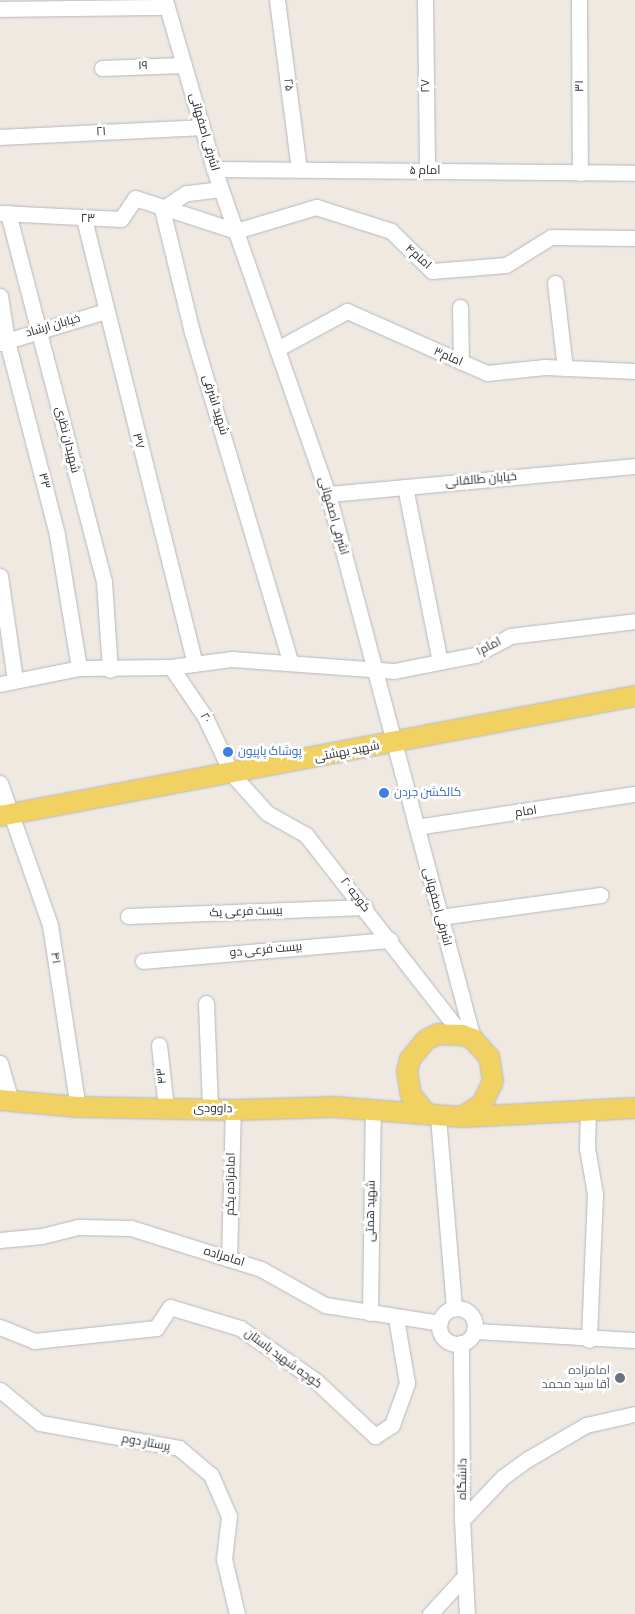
<!DOCTYPE html>
<meta charset="utf-8">
<style>
body{margin:0}
#map{position:relative;width:635px;height:1614px;overflow:hidden;background:#efe9e1;font-family:"Source Sans 3",Cairo,sans-serif}
div>[style]{position:absolute}
.roads{filter:drop-shadow(0 0 1px #b4b7c1) drop-shadow(0 0 1px #b4b7c1)}
.minor>*{height:15px;margin:-7.5px;padding:0 7.5px;transform-origin:7.5px;border-radius:7.5px;background:#fff}
.minor>.ring{margin:-7.5px;padding:0;box-sizing:content-box;background:none;border:15px solid #fff;border-radius:50%}
.major>*{height:20px;margin:-10px;padding:0 10px;transform-origin:10px;border-radius:10px;background:#f2d163}
.dots>*{width:14px;height:14px;translate:-50% -50%;box-sizing:border-box;border:2px solid #fff;border-radius:50%}
span{translate:-50% -50%;white-space:nowrap;text-align:center;line-height:1.15;-webkit-text-stroke:5px #fff;paint-order:stroke}
.street-label{font-size:12px;color:#2e2e2e}
.shop-label{font-size:12px;color:#366cbe}
.left{translate:0 -50%;text-align:left}
.worship-label{font-size:12px;color:#5b616d}
.right{translate:-100% -50%;text-align:right}
</style>
<div id="map">
<div class="roads">
<div class="minor">
<i style="left:165px;top:0;width:176px;rotate:73.8deg"></i>
<i style="left:214px;top:169px;width:344px;rotate:70.7deg"></i>
<i style="left:328px;top:494px;width:564px;rotate:75.1deg"></i>
<i style="left:277px;top:0;width:171px;rotate:82.6deg"></i>
<i style="left:425px;top:0;width:171px;rotate:89.3deg"></i>
<i style="left:579px;top:0;width:173px;rotate:89.7deg"></i>
<i style="left:0;top:9px;width:167px;rotate:-0.7deg"></i>
<i style="left:102px;top:68px;width:82px;rotate:-2.1deg"></i>
<i style="left:0;top:137px;width:202px;rotate:-2.8deg"></i>
<i style="left:214px;top:169px;width:421px;rotate:0.5deg"></i>
<i style="left:221px;top:189px;width:35px;rotate:173deg"></i>
<i style="left:186px;top:193px;width:29px;rotate:146deg"></i>
<i style="left:162px;top:209px;width:127px;rotate:76.3deg"></i>
<i style="left:192px;top:332px;width:343px;rotate:73.4deg"></i>
<i style="left:0;top:213px;width:121px;rotate:2.8deg"></i>
<i style="left:121px;top:219px;width:25px;rotate:-56deg"></i>
<i style="left:135px;top:198px;width:106px;rotate:18.1deg"></i>
<i style="left:236px;top:231px;width:84px;rotate:-16.7deg"></i>
<i style="left:316px;top:207px;width:79px;rotate:17.7deg"></i>
<i style="left:391px;top:231px;width:57px;rotate:44.3deg"></i>
<i style="left:432px;top:271px;width:74px;rotate:-4.6deg"></i>
<i style="left:506px;top:265px;width:53px;rotate:-31.9deg"></i>
<i style="left:551px;top:237px;width:84px;rotate:0.7deg"></i>
<i style="left:8px;top:213px;width:381px;rotate:75.4deg"></i>
<i style="left:104px;top:582px;width:88px;rotate:86.1deg"></i>
<i style="left:84px;top:219px;width:458px;rotate:76deg"></i>
<i style="left:555px;top:283px;width:86px;rotate:83.3deg"></i>
<i style="left:0;top:296px;width:46px;rotate:81.2deg"></i>
<i style="left:7px;top:341px;width:200px;rotate:75.5deg"></i>
<i style="left:57px;top:535px;width:135px;rotate:80.6deg"></i>
<i style="left:460px;top:307px;width:55px;rotate:89deg"></i>
<i style="left:0;top:343px;width:111px;rotate:-16.8deg"></i>
<i style="left:277px;top:349px;width:80px;rotate:-28.5deg"></i>
<i style="left:347px;top:311px;width:153px;rotate:23.9deg"></i>
<i style="left:487px;top:373px;width:58px;rotate:-5.9deg"></i>
<i style="left:545px;top:367px;width:90px;rotate:2.5deg"></i>
<i style="left:405px;top:487px;width:178px;rotate:78.7deg"></i>
<i style="left:328px;top:494px;width:308px;rotate:-5.2deg"></i>
<i style="left:0;top:576px;width:105px;rotate:81.8deg"></i>
<i style="left:171px;top:667px;width:60px;rotate:55.8deg"></i>
<i style="left:205px;top:717px;width:63px;rotate:64.7deg"></i>
<i style="left:232px;top:774px;width:52px;rotate:48.1deg"></i>
<i style="left:267px;top:813px;width:45px;rotate:29.4deg"></i>
<i style="left:306px;top:835px;width:254px;rotate:52deg"></i>
<i style="left:0;top:684px;width:81px;rotate:-11.4deg"></i>
<i style="left:79px;top:668px;width:92px;rotate:-0.6deg"></i>
<i style="left:171px;top:667px;width:62px;rotate:-7.5deg"></i>
<i style="left:232px;top:659px;width:162px;rotate:4.2deg"></i>
<i style="left:394px;top:671px;width:83px;rotate:-11.2deg"></i>
<i style="left:475px;top:655px;width:40px;rotate:-28deg"></i>
<i style="left:510px;top:636px;width:126px;rotate:-6.8deg"></i>
<i style="left:0;top:783px;width:151px;rotate:70.6deg"></i>
<i style="left:50px;top:925px;width:184px;rotate:81.3deg"></i>
<i style="left:416px;top:827px;width:221px;rotate:-8.6deg"></i>
<i style="left:128px;top:916px;width:237px;rotate:-2.2deg"></i>
<i style="left:440px;top:917px;width:162px;rotate:-7.8deg"></i>
<i style="left:143px;top:961px;width:248px;rotate:-4.9deg"></i>
<i style="left:206px;top:1003px;width:106px;rotate:87.8deg"></i>
<i style="left:159px;top:1045px;width:63px;rotate:83.7deg"></i>
<i style="left:0;top:1063px;width:40px;rotate:74deg"></i>
<i style="left:588px;top:1108px;width:40px;rotate:91.4deg"></i>
<i style="left:587px;top:1148px;width:47px;rotate:80.1deg"></i>
<i style="left:595px;top:1194px;width:146px;rotate:92.4deg"></i>
<i style="left:438px;top:1117px;width:192px;rotate:85.2deg"></i>
<i style="left:0;top:1240px;width:42px;rotate:-5.4deg"></i>
<i style="left:42px;top:1236px;width:37px;rotate:-14deg"></i>
<i style="left:78px;top:1227px;width:53px;rotate:1.1deg"></i>
<i style="left:131px;top:1228px;width:136px;rotate:17.5deg"></i>
<i style="left:261px;top:1269px;width:73px;rotate:29.4deg"></i>
<i style="left:325px;top:1305px;width:116px;rotate:8.9deg"></i>
<i style="left:229px;top:1259px;width:149px;rotate:-88.5deg"></i>
<i class="ring" style="left:439px;top:1308px;width:21px;height:21px"></i>
<i style="left:370px;top:1313px;width:204px;rotate:-89.2deg"></i>
<i style="left:0;top:1327px;width:37px;rotate:22deg"></i>
<i style="left:34px;top:1341px;width:123px;rotate:-6.1deg"></i>
<i style="left:156px;top:1328px;width:25px;rotate:-56deg"></i>
<i style="left:170px;top:1307px;width:73px;rotate:16.7deg"></i>
<i style="left:240px;top:1328px;width:93px;rotate:34.9deg"></i>
<i style="left:316px;top:1381px;width:81px;rotate:43deg"></i>
<i style="left:375px;top:1436px;width:20px;rotate:-33deg"></i>
<i style="left:392px;top:1425px;width:45px;rotate:-70.3deg"></i>
<i style="left:407px;top:1383px;width:66px;rotate:-99.6deg"></i>
<i style="left:474px;top:1331px;width:161px;rotate:3.2deg"></i>
<i style="left:461px;top:1343px;width:177px;rotate:89.7deg"></i>
<i style="left:462px;top:1520px;width:94px;rotate:87deg"></i>
<i style="left:0;top:1390px;width:52px;rotate:39.5deg"></i>
<i style="left:40px;top:1423px;width:141px;rotate:10.2deg"></i>
<i style="left:179px;top:1448px;width:42px;rotate:40.2deg"></i>
<i style="left:211px;top:1475px;width:45px;rotate:66.3deg"></i>
<i style="left:229px;top:1516px;width:43px;rotate:96.6deg"></i>
<i style="left:224px;top:1559px;width:57px;rotate:76.7deg"></i>
<i style="left:462px;top:1520px;width:59px;rotate:-46.4deg"></i>
<i style="left:503px;top:1477px;width:31px;rotate:-36deg"></i>
<i style="left:528px;top:1459px;width:67px;rotate:-30.4deg"></i>
<i style="left:586px;top:1425px;width:50px;rotate:-12.7deg"></i>
<i style="left:430px;top:1614px;width:52px;rotate:-47.4deg"></i>
</div>
<div class="major">
<i style="left:0;top:816px;width:646px;rotate:-10.7deg"></i>
<i style="left:0;top:1100px;width:78px;rotate:5.1deg"></i>
<i style="left:78px;top:1107px;width:155px;rotate:1.1deg"></i>
<i style="left:233px;top:1110px;width:101px;rotate:-1.7deg"></i>
<i style="left:334px;top:1107px;width:128px;rotate:4.5deg"></i>
<i style="left:462px;top:1117px;width:24px;rotate:-33deg"></i>
<i style="left:482px;top:1104px;width:25px;rotate:-64deg"></i>
<i style="left:493px;top:1081px;width:24px;rotate:-99deg"></i>
<i style="left:489px;top:1057px;width:24px;rotate:-132deg"></i>
<i style="left:473px;top:1039px;width:12px;rotate:-160deg"></i>
<i style="left:462px;top:1035px;width:24px;rotate:-178deg"></i>
<i style="left:438px;top:1034px;width:13px;rotate:153deg"></i>
<i style="left:426px;top:1040px;width:25px;rotate:130deg"></i>
<i style="left:410px;top:1059px;width:12px;rotate:104deg"></i>
<i style="left:407px;top:1071px;width:24px;rotate:81deg"></i>
<i style="left:411px;top:1095px;width:23px;rotate:50deg"></i>
<i style="left:465px;top:1117px;width:170px;rotate:-3deg"></i>
</div>
</div>
<div class="dots">
<i style="left:228px;top:752px;background:#3f7fe0"></i>
<i style="left:384px;top:793px;background:#3f7fe0"></i>
<i style="left:620px;top:1378px;background:#6b7280"></i>
</div>
<div class="street-label">
<span style="left:143px;top:66px;rotate:-2deg">۱۹</span>
<span style="left:288px;top:85px;rotate:83deg">۲۵</span>
<span style="left:426px;top:86px;rotate:-91deg">۲۷</span>
<span style="left:580px;top:86px;rotate:-90deg">۳۱</span>
<span style="left:101px;top:132px;rotate:-3deg">۲۱</span>
<span style="left:204px;top:132px;rotate:74deg">اشرفی اصفهانی</span>
<span style="left:425px;top:171px">امام ۵</span>
<span style="left:88px;top:219px">۲۳</span>
<span style="left:418px;top:257px;rotate:42deg">امام۴</span>
<span style="left:53px;top:326px;rotate:-16deg">خیابان ارشاد</span>
<span style="left:448px;top:357px;rotate:23deg">امام۳</span>
<span style="left:215px;top:405px;rotate:73deg">شهید اشرفی</span>
<span style="left:67px;top:440px;rotate:76deg">شهیدان نظری</span>
<span style="left:138px;top:441px;rotate:76deg">۳۷</span>
<span style="left:481px;top:480px;rotate:-5deg">خیابان طالقانی</span>
<span style="left:44px;top:481px;rotate:75deg">۳۳</span>
<span style="left:333px;top:516px;rotate:74deg">اشرفی اصفهانی</span>
<span style="left:489px;top:647px;rotate:-27deg">امام۱</span>
<span style="left:205px;top:718px;rotate:61deg">۲۰</span>
<span style="left:347px;top:752px;rotate:-11deg">شهید بهشتی</span>
<span style="left:526px;top:812px;rotate:-8deg">امام</span>
<span style="left:355px;top:895px;rotate:52deg">کوچه ۲۰</span>
<span style="left:437px;top:907px;rotate:75deg">اشرفی اصفهانی</span>
<span style="left:246px;top:912px;rotate:-2deg">بیست فرعی یک</span>
<span style="left:266px;top:950px;rotate:-5deg">بیست فرعی دو</span>
<span style="left:55px;top:958px;rotate:81deg">۴۱</span>
<span style="left:162px;top:1076px;rotate:-96deg">۴۳</span>
<span style="left:213px;top:1109px;rotate:1deg">داوودی</span>
<span style="left:231px;top:1184px;rotate:-89deg">امامزاده یکم</span>
<span style="left:371px;top:1211px;rotate:-89deg">شهید همتی</span>
<span style="left:224px;top:1257px;rotate:17deg">امامزاده</span>
<span style="left:283px;top:1359px;rotate:36deg">کوچه شهید باستان</span>
<span style="left:146px;top:1443px;rotate:10deg">پرستار دوم</span>
<span style="left:463px;top:1479px;rotate:-89deg">دانشگاه</span>
</div>
<div class="shop-label">
<span class="left" style="left:238px;top:752px">پوشاک پاپیون</span>
<span class="left" style="left:394px;top:793px">کالکشن جردن</span>
</div>
<div class="worship-label">
<span class="right" style="left:610px;top:1378px">امامزاده<br>آقا سید محمد</span>
</div>
</div>
